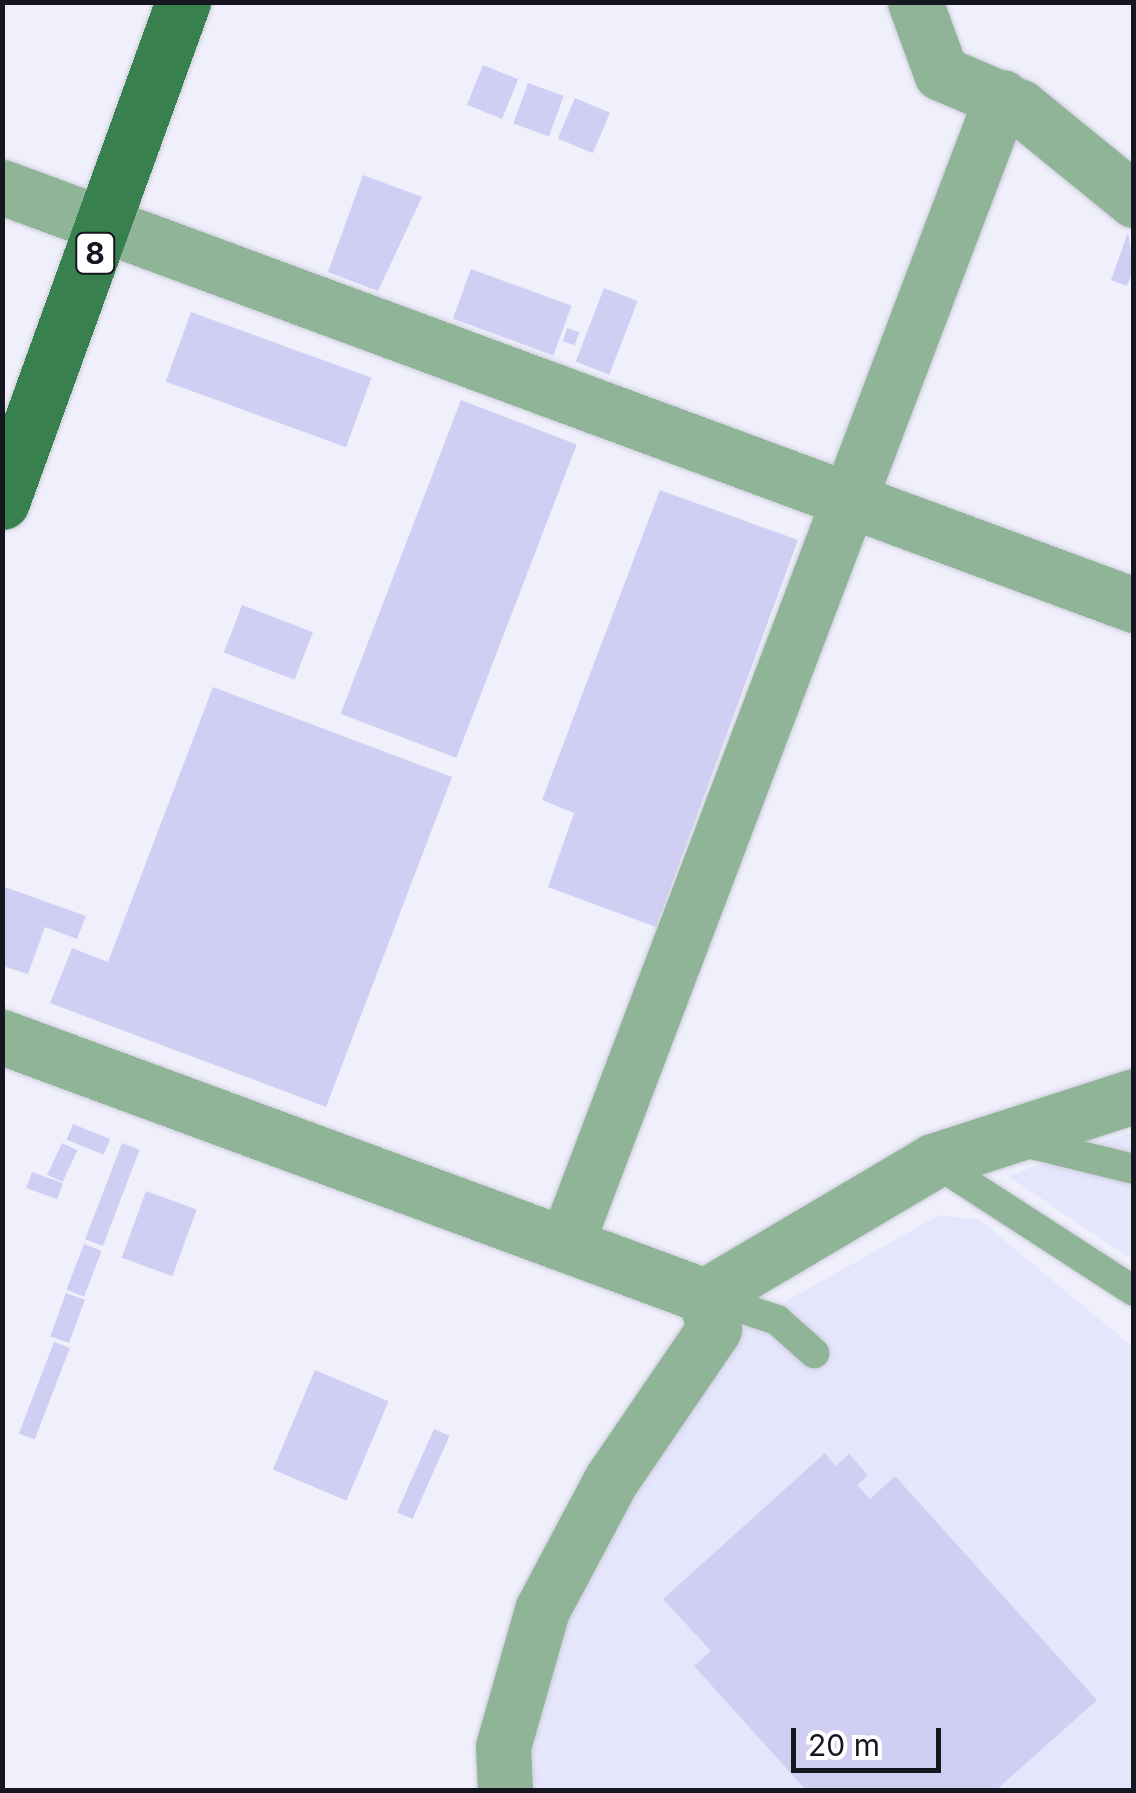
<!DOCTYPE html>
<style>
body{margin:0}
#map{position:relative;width:1136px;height:1793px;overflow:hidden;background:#f0f0fd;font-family:Inter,sans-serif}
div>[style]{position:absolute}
.built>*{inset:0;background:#e5e5fc}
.building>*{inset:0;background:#d0cff3;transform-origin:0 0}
.roads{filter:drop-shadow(0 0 2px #cdcdda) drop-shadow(0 0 2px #cdcdda)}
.service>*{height:30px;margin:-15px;padding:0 15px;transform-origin:15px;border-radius:15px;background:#90b498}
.minor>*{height:55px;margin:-27.5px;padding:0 27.5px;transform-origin:27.5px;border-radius:27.5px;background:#90b498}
.primary>*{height:55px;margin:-27.5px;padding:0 27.5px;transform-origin:27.5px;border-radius:27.5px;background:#38804e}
span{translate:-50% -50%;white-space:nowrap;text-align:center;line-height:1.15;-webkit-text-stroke:8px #fff;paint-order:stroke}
.shield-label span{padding:2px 8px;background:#fff;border:2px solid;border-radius:8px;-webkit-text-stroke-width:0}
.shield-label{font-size:30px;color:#161621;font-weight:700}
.frame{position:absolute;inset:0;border:5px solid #161621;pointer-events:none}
.scale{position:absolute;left:791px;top:1728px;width:150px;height:45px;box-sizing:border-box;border:5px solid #161621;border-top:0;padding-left:12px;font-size:30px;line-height:35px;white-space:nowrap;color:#161621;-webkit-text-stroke:8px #fff;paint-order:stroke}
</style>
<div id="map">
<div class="built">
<i style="clip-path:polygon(1133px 1131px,1133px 1260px,1008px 1176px)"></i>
<i style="clip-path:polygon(939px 1215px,980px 1220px,1133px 1347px,1133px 1790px,515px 1790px,561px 1607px,728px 1334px)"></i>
</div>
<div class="building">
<i style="left:483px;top:65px;width:38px;height:43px;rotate:22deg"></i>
<i style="left:528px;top:83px;width:38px;height:43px;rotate:20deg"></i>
<i style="left:575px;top:98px;width:38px;height:44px;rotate:23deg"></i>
<i style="clip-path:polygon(363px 175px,422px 197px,378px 291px,328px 272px)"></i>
<i style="clip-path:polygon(1128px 232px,1134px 269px,1127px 286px,1111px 280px)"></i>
<i style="left:471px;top:269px;width:107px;height:53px;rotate:20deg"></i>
<i style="left:604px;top:288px;width:36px;height:79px;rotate:21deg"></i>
<i style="left:191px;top:312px;width:192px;height:74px;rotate:20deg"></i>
<i style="left:567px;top:328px;width:13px;height:14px;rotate:18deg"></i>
<i style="left:461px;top:400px;width:124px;height:336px;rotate:21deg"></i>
<i style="clip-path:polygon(660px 490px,798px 540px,656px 927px,548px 887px,574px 813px,542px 800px)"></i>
<i style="left:242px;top:605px;width:76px;height:51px;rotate:21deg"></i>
<i style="clip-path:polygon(213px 687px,452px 777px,326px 1107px,50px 1003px,72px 948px,108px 962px)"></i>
<i style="clip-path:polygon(2px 886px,86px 916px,77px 939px,45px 927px,28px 974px,2px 966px)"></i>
<i style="left:73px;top:1124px;width:40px;height:17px;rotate:22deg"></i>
<i style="left:62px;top:1143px;width:17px;height:35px;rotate:25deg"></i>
<i style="left:122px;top:1143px;width:19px;height:103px;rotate:21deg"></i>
<i style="left:32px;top:1172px;width:33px;height:17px;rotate:20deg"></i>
<i style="left:146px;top:1191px;width:54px;height:71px;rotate:20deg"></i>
<i style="left:84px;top:1244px;width:19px;height:49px;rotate:21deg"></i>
<i style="left:66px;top:1293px;width:20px;height:46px;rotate:20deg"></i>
<i style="left:54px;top:1342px;width:17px;height:98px;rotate:21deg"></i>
<i style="left:315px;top:1370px;width:80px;height:108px;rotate:23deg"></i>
<i style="left:434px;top:1429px;width:17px;height:91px;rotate:24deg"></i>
<i style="clip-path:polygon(825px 1453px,836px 1466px,849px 1454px,868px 1475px,857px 1485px,870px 1499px,895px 1476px,1097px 1700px,996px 1790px,806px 1790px,694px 1666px,711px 1651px,663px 1599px)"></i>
</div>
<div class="roads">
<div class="service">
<i style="left:1019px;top:1141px;width:118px;rotate:13.7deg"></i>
<i style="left:933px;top:1161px;width:239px;rotate:32.9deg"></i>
<i style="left:705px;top:1296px;width:76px;rotate:18.4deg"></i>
<i style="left:777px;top:1320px;width:50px;rotate:41.7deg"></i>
</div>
<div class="minor">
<i style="left:915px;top:2px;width:76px;rotate:69.9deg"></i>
<i style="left:941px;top:73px;width:86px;rotate:23.3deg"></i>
<i style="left:1020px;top:107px;width:147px;rotate:39.2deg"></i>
<i style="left:2px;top:187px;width:1207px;rotate:20.27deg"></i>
<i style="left:2px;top:1037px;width:749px;rotate:20.22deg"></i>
<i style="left:705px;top:1296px;width:34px;rotate:75deg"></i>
<i style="left:714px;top:1329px;width:183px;rotate:124.3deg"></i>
<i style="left:611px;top:1480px;width:147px;rotate:118deg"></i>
<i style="left:542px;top:1610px;width:142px;rotate:105.9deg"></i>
<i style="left:503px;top:1747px;width:43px;rotate:87.3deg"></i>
<i style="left:566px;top:1244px;width:1227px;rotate:-69.19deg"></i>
<i style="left:705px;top:1296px;width:265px;rotate:-30.6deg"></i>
<i style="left:933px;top:1161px;width:211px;rotate:-17.9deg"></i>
</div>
<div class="primary">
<i style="left:2px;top:502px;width:532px;rotate:-70.1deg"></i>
</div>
</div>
<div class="shield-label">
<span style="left:95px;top:253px">8</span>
</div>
<div class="frame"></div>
<div class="scale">20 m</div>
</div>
